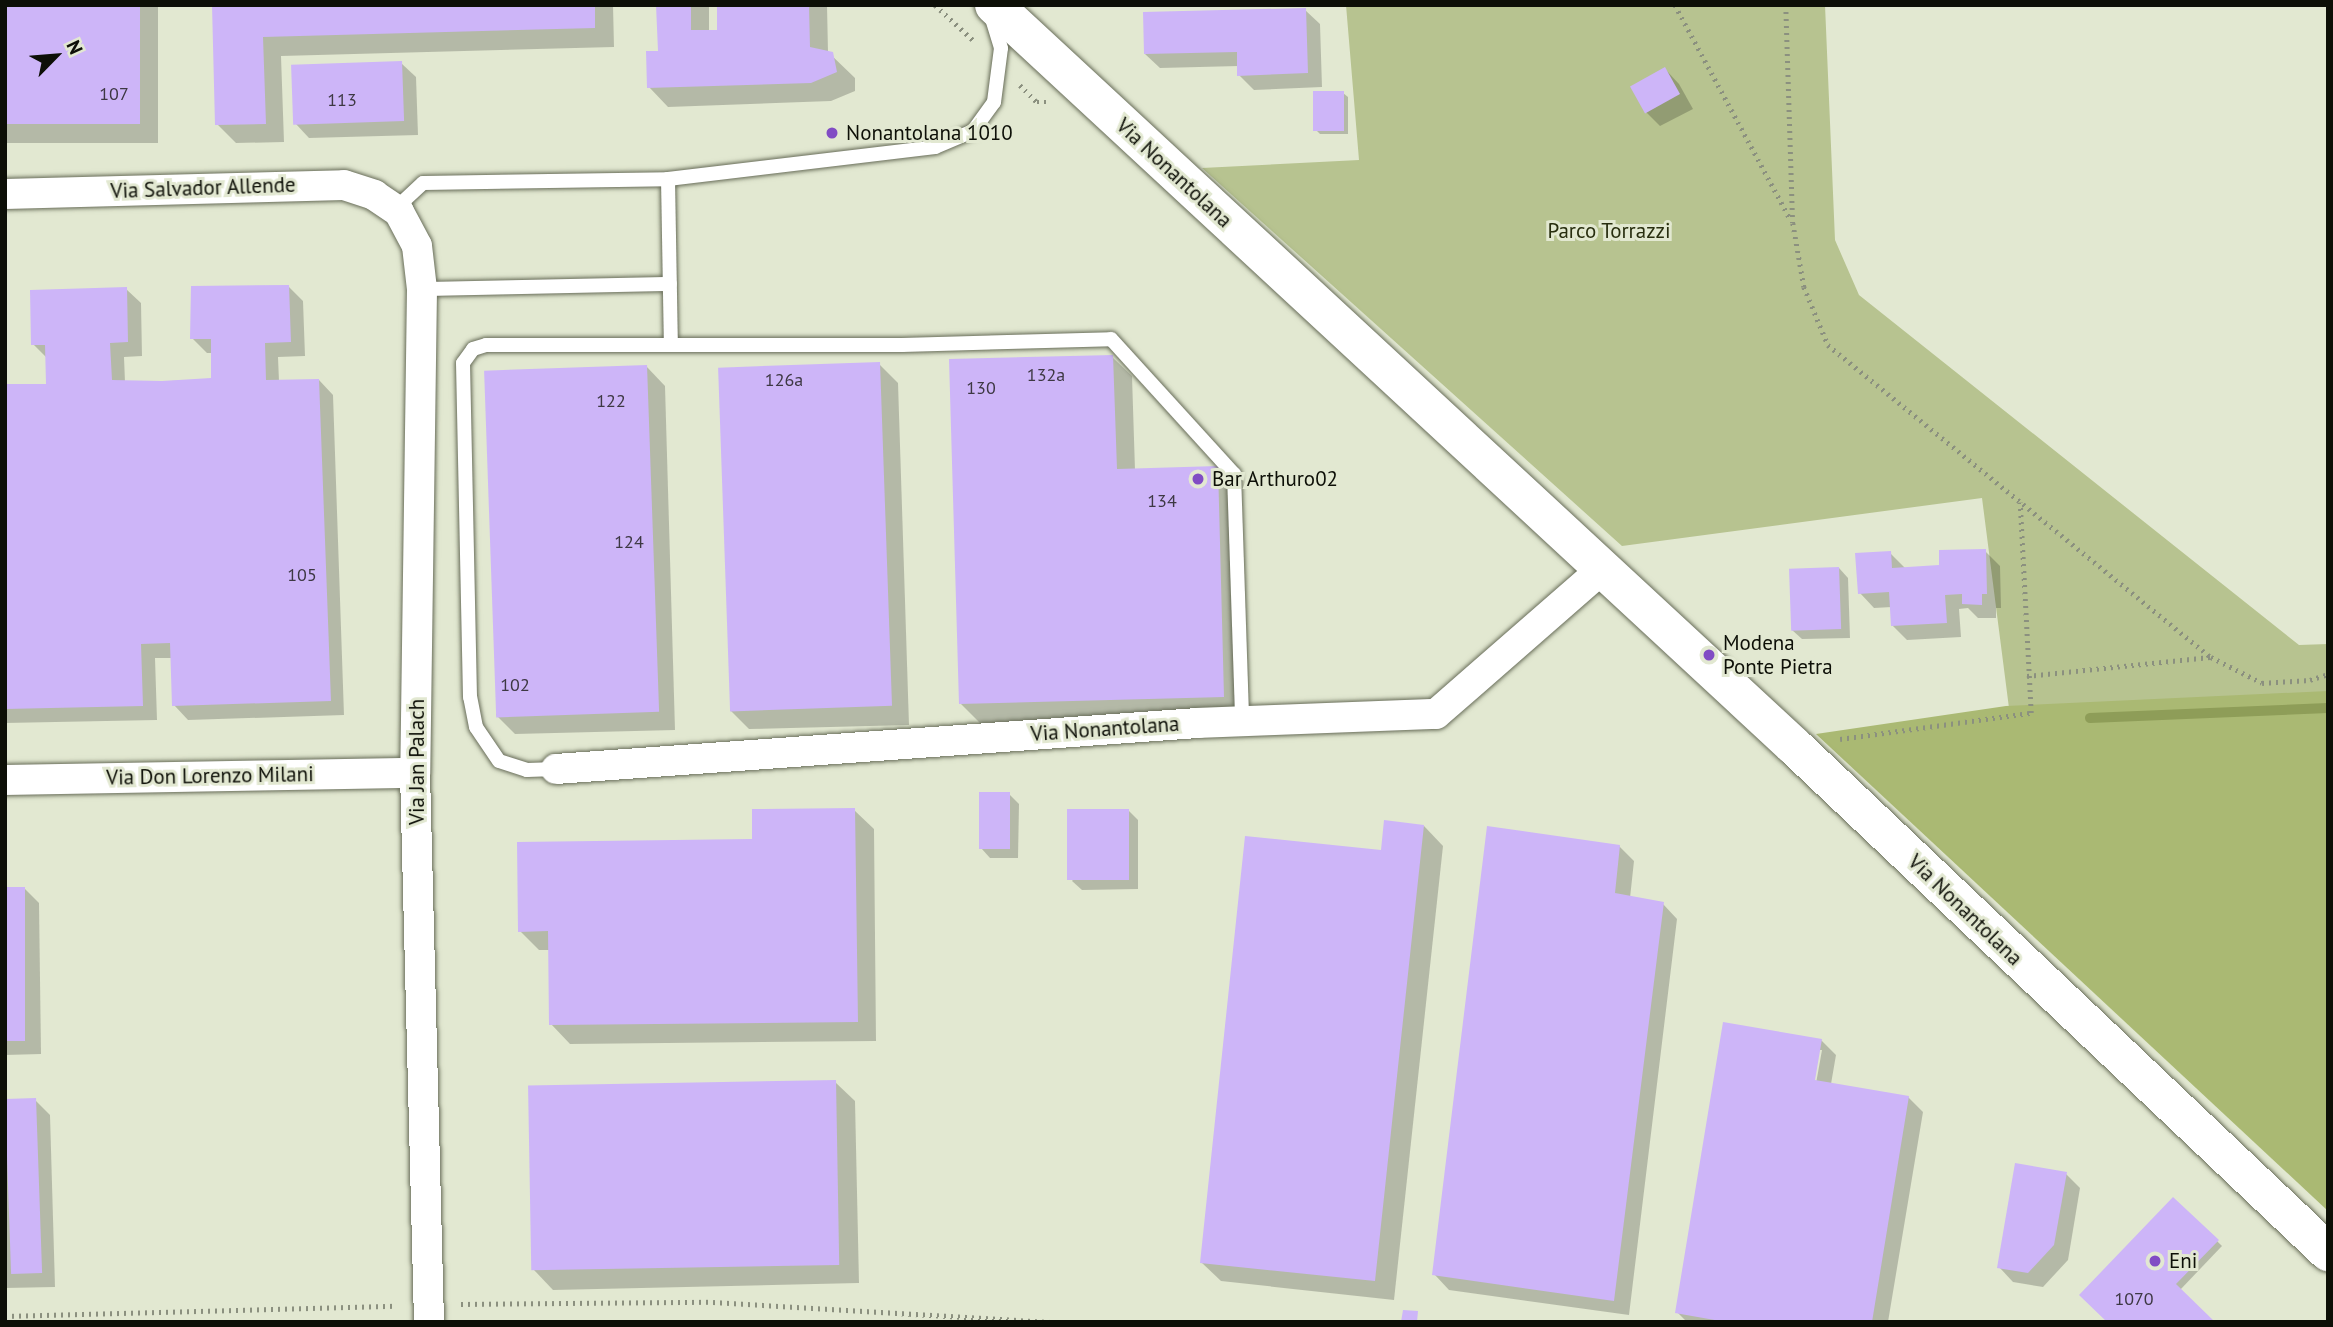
<!DOCTYPE html>
<style>
body{margin:0}
#map{position:relative;width:2333px;height:1327px;overflow:hidden;background:#e2e8d1;font-family:"PT Sans",sans-serif}
div>[style]{position:absolute}
.green>*{inset:0;background:#b7c390}
.forest>*{inset:0;background:#aab973}
.shadow>*{inset:0;background:#0003;transform-origin:0 0}
.stream>*{height:10px;margin:-5px;padding:0 5px;transform-origin:5px;border-radius:5px;background:#8e9d58}
.building>*{inset:0;background:#cdb5f8;transform-origin:0 0}
.path>*{height:4.5px;margin-top:-2.25px;transform-origin:0;background:repeating-linear-gradient(90deg,#8b907f 0 2px,transparent 0 7px)}
.roads{filter:drop-shadow(0 0 2px #686d59) drop-shadow(0 0 2px #686d59)}
.service>*{height:14px;margin:-7px;padding:0 7px;transform-origin:7px;border-radius:7px;background:#fff}
.minor>*{height:30px;margin:-15px;padding:0 15px;transform-origin:15px;border-radius:15px;background:#fff}
.secondary>*{height:38px;margin:-19px;padding:0 19px;transform-origin:19px;border-radius:19px;background:#fff}
.dots>*{width:19px;height:19px;translate:-50% -50%;box-sizing:border-box;border:4px solid #e2e8d1;border-radius:50%}
span{translate:-50% -50%;white-space:nowrap;text-align:center;line-height:1.15;-webkit-text-stroke:6px #e2e8d1;paint-order:stroke}
.number-label{font-size:18px;color:#3d3843}
.number-label span{-webkit-text-stroke-width:0}
.poi-label{font-size:21px;color:#0d0f07}
.left{translate:0 -50%;text-align:left}
.street-label{font-size:21px;color:#0d0f07}
.park-label{font-size:21px;color:#282e0f}
.frame{position:absolute;inset:0;border:7px solid #0d0f07;pointer-events:none}
.north{position:absolute;left:21px;top:21px;width:70px;height:70px;-webkit-text-stroke:5px #e2e8d1;paint-order:stroke;rotate:65deg;font-size:19px;font-weight:700;line-height:28px;text-align:center;color:#0d0f07}
.north::after{content:'';display:block;margin:auto;width:24px;height:32px;background:#0d0f07;clip-path:polygon(50% 0,100% 100%,50% 72%,0 100%)}
</style>
<div id="map">
<div class="green">
<i style="clip-path:polygon(1346px 5px,1825px 5px,1835px 240px,1859px 295px,2299px 645px,2328px 644px,2328px 1201px,2009px 708px,1982px 498px,1622px 546px,1202px 168px,1359px 160px)"></i>
</div>
<div class="forest">
<i style="clip-path:polygon(2328px 691px,2328px 1211px,1816px 734px,2006px 706px)"></i>
</div>
<div class="shadow">
<i style="left:5px;top:5px;width:153px;height:138px"></i>
<i style="clip-path:polygon(214px 5px,613px 5px,614px 47px,281px 56px,284px 142px,236px 143px,217px 124px)"></i>
<i style="clip-path:polygon(658px 5px,709px 5px,709px 32px,719px 31px,718px 5px,827px 5px,828px 52px,855px 78px,855px 91px,831px 101px,668px 107px,649px 87px,660px 52px)"></i>
<i style="clip-path:polygon(1305px 10px,1320px 24px,1322px 87px,1254px 90px,1239px 75px,1239px 66px,1160px 68px,1145px 54px)"></i>
<i style="clip-path:polygon(401px 63px,416px 77px,418px 135px,309px 138px,295px 123px)"></i>
<i style="clip-path:polygon(1665px 69px,1679px 84px,1693px 109px,1660px 126px,1645px 111px)"></i>
<i style="clip-path:polygon(1343px 93px,1348px 97px,1348px 134px,1320px 134px,1316px 130px)"></i>
<i style="clip-path:polygon(288px 286px,303px 301px,305px 356px,278px 357px,279px 381px,319px 380px,333px 395px,344px 715px,188px 720px,174px 705px,172px 658px,155px 658px,157px 720px,5px 723px,5px 386px,48px 385px,47px 358px,33px 344px,126px 289px,141px 303px,142px 356px,124px 357px,125px 382px,213px 380px,213px 353px,207px 353px,192px 338px)"></i>
<i style="clip-path:polygon(1112px 357px,1132px 376px,1135px 470px,1217px 468px,1237px 487px,1243px 716px,980px 723px,961px 704px)"></i>
<i style="clip-path:polygon(879px 364px,898px 383px,909px 725px,749px 729px,730px 710px)"></i>
<i style="clip-path:polygon(646px 366px,665px 386px,675px 730px,515px 734px,496px 715px)"></i>
<i style="clip-path:polygon(1985px 551px,2000px 566px,2001px 608px,1996px 608px,1996px 618px,1978px 618px,1968px 608px,1959px 609px,1961px 637px,1907px 640px,1892px 625px,1892px 607px,1874px 608px,1860px 593px,1890px 553px,1906px 569px,1940px 567px)"></i>
<i style="clip-path:polygon(1839px 568px,1848px 578px,1850px 638px,1802px 639px,1792px 630px)"></i>
<i style="clip-path:polygon(1009px 794px,1019px 804px,1018px 858px,990px 858px,981px 848px)"></i>
<i style="clip-path:polygon(854px 810px,874px 829px,876px 1041px,570px 1044px,551px 1024px,550px 950px,539px 950px,520px 931px,754px 841px)"></i>
<i style="clip-path:polygon(1128px 810px,1138px 820px,1138px 889px,1082px 890px,1072px 881px)"></i>
<i style="clip-path:polygon(1424px 826px,1443px 846px,1394px 1300px,1221px 1281px,1201px 1262px,1382px 852px)"></i>
<i style="clip-path:polygon(1619px 846px,1634px 861px,1630px 898px,1663px 904px,1677px 919px,1629px 1315px,1449px 1290px,1435px 1275px)"></i>
<i style="clip-path:polygon(24px 888px,39px 903px,41px 1054px,5px 1055px,5px 889px)"></i>
<i style="clip-path:polygon(evenodd,1821px 1040px,1836px 1055px,1831px 1084px,1908px 1097px,1923px 1112px,1888px 1322px,1687px 1322px,1677px 1312px,1821px 1040px,1818px 1050px,1822px 1050px,1815px 1089px,1812px 1088px,1818px 1050px)"></i>
<i style="clip-path:polygon(835px 1082px,855px 1101px,859px 1283px,553px 1290px,534px 1270px)"></i>
<i style="clip-path:polygon(35px 1100px,50px 1115px,55px 1287px,5px 1288px,5px 1101px)"></i>
<i style="clip-path:polygon(2066px 1174px,2080px 1188px,2068px 1260px,2043px 1287px,2013px 1282px,1999px 1267px)"></i>
<i style="clip-path:polygon(2174px 1199px,2222px 1246px,2180px 1290px,2109px 1322px)"></i>
</div>
<div class="stream">
<i style="left:2090px;top:718px;width:238px;rotate:-2.4deg"></i>
</div>
<div class="building">
<i style="left:5px;top:5px;width:135px;height:119px"></i>
<i style="clip-path:polygon(212px 5px,595px 5px,595px 28px,263px 37px,266px 124px,215px 125px)"></i>
<i style="clip-path:polygon(656px 5px,691px 5px,691px 30px,717px 30px,717px 5px,809px 5px,810px 47px,833px 52px,837px 72px,811px 83px,647px 88px,646px 51px,658px 51px)"></i>
<i style="clip-path:polygon(1306px 8px,1308px 73px,1237px 76px,1237px 52px,1144px 54px,1143px 12px)"></i>
<i style="left:402px;top:61px;width:60px;height:111px;rotate:88deg"></i>
<i style="left:1665px;top:67px;width:31px;height:40px;rotate:61deg"></i>
<i style="left:1313px;top:91px;width:31px;height:40px"></i>
<i style="clip-path:polygon(289px 285px,291px 342px,265px 343px,266px 380px,319px 379px,331px 701px,172px 706px,170px 643px,141px 644px,143px 706px,5px 709px,5px 384px,46px 384px,45px 345px,31px 345px,30px 290px,127px 287px,128px 342px,110px 343px,112px 380px,162px 381px,211px 378px,211px 339px,190px 339px,191px 286px)"></i>
<i style="clip-path:polygon(1113px 355px,1117px 469px,1218px 466px,1224px 697px,959px 704px,949px 359px)"></i>
<i style="left:880px;top:362px;width:344px;height:162px;rotate:88deg"></i>
<i style="left:647px;top:365px;width:347px;height:163px;rotate:88deg"></i>
<i style="clip-path:polygon(1986px 549px,1987px 594px,1982px 594px,1982px 605px,1962px 604px,1962px 594px,1945px 595px,1947px 623px,1891px 626px,1889px 592px,1858px 594px,1855px 553px,1891px 551px,1892px 568px,1939px 565px,1939px 550px)"></i>
<i style="left:1839px;top:567px;width:62px;height:50px;rotate:88deg"></i>
<i style="left:979px;top:792px;width:31px;height:57px"></i>
<i style="clip-path:polygon(855px 808px,858px 1022px,549px 1025px,548px 931px,518px 932px,517px 842px,752px 839px,752px 809px)"></i>
<i style="left:1129px;top:809px;width:71px;height:62px;rotate:90deg"></i>
<i style="clip-path:polygon(1384px 820px,1424px 825px,1375px 1281px,1200px 1263px,1245px 836px,1381px 850px)"></i>
<i style="clip-path:polygon(1487px 826px,1620px 845px,1615px 893px,1664px 902px,1614px 1301px,1432px 1275px)"></i>
<i style="left:5px;top:887px;width:20px;height:154px"></i>
<i style="clip-path:polygon(1723px 1022px,1822px 1039px,1815px 1080px,1909px 1096px,1872px 1322px,1726px 1322px,1675px 1313px)"></i>
<i style="left:836px;top:1080px;width:185px;height:308px;rotate:89deg"></i>
<i style="left:36px;top:1098px;width:175px;height:31px;rotate:88deg"></i>
<i style="clip-path:polygon(2015px 1163px,2067px 1172px,2054px 1245px,2028px 1273px,1997px 1268px)"></i>
<i style="clip-path:polygon(2173px 1197px,2219px 1240px,2176px 1284px,2215px 1322px,2107px 1322px,2079px 1295px)"></i>
<i style="clip-path:polygon(1403px 1310px,1418px 1311px,1417px 1322px,1401px 1322px)"></i>
</div>
<div class="path">
<i style="left:935px;top:5px;width:52px;rotate:42.6deg"></i>
<i style="left:1675px;top:5px;width:244px;rotate:61.7deg"></i>
<i style="left:1786px;top:5px;width:218px;rotate:88.2deg"></i>
<i style="left:1793px;top:223px;width:65px;rotate:80.2deg"></i>
<i style="left:1804px;top:287px;width:63px;rotate:67.5deg"></i>
<i style="left:1828px;top:345px;width:494px;rotate:39.2deg"></i>
<i style="left:2211px;top:657px;width:57px;rotate:27deg"></i>
<i style="left:2262px;top:683px;width:48px;rotate:-3.6deg"></i>
<i style="left:2310px;top:680px;width:19px;rotate:-18deg"></i>
<i style="left:1020px;top:85px;width:24px;rotate:45deg"></i>
<i style="left:1037px;top:102px;width:9px"></i>
<i style="left:2027px;top:676px;width:184px;rotate:-5.9deg"></i>
<i style="left:1840px;top:739px;width:193px;rotate:-7.8deg"></i>
<i style="left:2031px;top:713px;width:211px;rotate:-93deg"></i>
<i style="left:461px;top:1304px;width:252px;rotate:-0.5deg"></i>
<i style="left:713px;top:1302px;width:342px;rotate:3.4deg"></i>
<i style="left:5px;top:1316px;width:391px;rotate:-1.5deg"></i>
</div>
<div class="roads">
<div class="service">
<i style="left:668px;top:179px;width:164px;rotate:89deg"></i>
<i style="left:395px;top:209px;width:38px;rotate:-43deg"></i>
<i style="left:423px;top:183px;width:245px;rotate:-0.9deg"></i>
<i style="left:668px;top:179px;width:269px;rotate:-6.8deg"></i>
<i style="left:935px;top:147px;width:41px;rotate:-22.8deg"></i>
<i style="left:973px;top:131px;width:36px;rotate:-54deg"></i>
<i style="left:994px;top:102px;width:54px;rotate:-82.6deg"></i>
<i style="left:1001px;top:48px;width:34px;rotate:-107deg"></i>
<i style="left:422px;top:289px;width:248px;rotate:-1.2deg"></i>
<i style="left:556px;top:769px;width:29px;rotate:178deg"></i>
<i style="left:527px;top:770px;width:29px;rotate:-162deg"></i>
<i style="left:499px;top:761px;width:41px;rotate:-124.1deg"></i>
<i style="left:476px;top:727px;width:31px;rotate:-101deg"></i>
<i style="left:470px;top:697px;width:334px;rotate:-91.2deg"></i>
<i style="left:463px;top:363px;width:17px;rotate:-54deg"></i>
<i style="left:473px;top:349px;width:14px;rotate:-17deg"></i>
<i style="left:486px;top:345px;width:416px"></i>
<i style="left:902px;top:345px;width:209px;rotate:-1.6deg"></i>
<i style="left:1111px;top:339px;width:183px;rotate:47.7deg"></i>
<i style="left:1234px;top:474px;width:247px;rotate:88.1deg"></i>
</div>
<div class="minor">
<i style="left:5px;top:194px;width:339px;rotate:-1.5deg"></i>
<i style="left:344px;top:185px;width:32px;rotate:18deg"></i>
<i style="left:374px;top:195px;width:30px;rotate:34deg"></i>
<i style="left:399px;top:212px;width:38px;rotate:62deg"></i>
<i style="left:417px;top:246px;width:43px;rotate:83.4deg"></i>
<i style="left:422px;top:289px;width:484px;rotate:90.8deg"></i>
<i style="left:415px;top:773px;width:549px;rotate:88.54deg"></i>
<i style="left:556px;top:769px;width:644px;rotate:-4.1deg"></i>
<i style="left:1198px;top:723px;width:238px;rotate:-2.2deg"></i>
<i style="left:1436px;top:714px;width:219px;rotate:-41.1deg"></i>
<i style="left:5px;top:780px;width:410px;rotate:-1deg"></i>
</div>
<div class="secondary">
<i style="left:994px;top:5px;width:1090px;rotate:42.81deg"></i>
<i style="left:1794px;top:746px;width:736px;rotate:43.46deg"></i>
</div>
</div>
<div class="dots">
<i style="left:832px;top:133px;background:#814cc4"></i>
<i style="left:1198px;top:479px;background:#814cc4"></i>
<i style="left:1709px;top:655px;background:#814cc4"></i>
<i style="left:2155px;top:1261px;background:#814cc4"></i>
</div>
<div class="number-label">
<span style="left:114px;top:94px">107</span>
<span style="left:342px;top:100px">113</span>
<span style="left:1046px;top:375px">132a</span>
<span style="left:784px;top:380px">126a</span>
<span style="left:981px;top:388px">130</span>
<span style="left:611px;top:401px">122</span>
<span style="left:1162px;top:501px">134</span>
<span style="left:629px;top:542px">124</span>
<span style="left:302px;top:575px">105</span>
<span style="left:515px;top:685px">102</span>
<span style="left:2134px;top:1299px">1070</span>
</div>
<div class="poi-label">
<span class="left" style="left:846px;top:133px">Nonantolana 1010</span>
<span class="left" style="left:1212px;top:479px">Bar Arthuro02</span>
<span class="left" style="left:1723px;top:655px">Modena<br>Ponte Pietra</span>
<span class="left" style="left:2169px;top:1261px">Eni</span>
</div>
<div class="street-label">
<span style="left:1174px;top:173px;rotate:43deg">Via Nonantolana</span>
<span style="left:203px;top:188px;rotate:-2deg">Via Salvador Allende</span>
<span style="left:1105px;top:729px;rotate:-4deg">Via Nonantolana</span>
<span style="left:417px;top:762px;rotate:-90deg">Via Jan Palach</span>
<span style="left:210px;top:776px;rotate:-1deg">Via Don Lorenzo Milani</span>
<span style="left:1965px;top:910px;rotate:44deg">Via Nonantolana</span>
</div>
<div class="park-label">
<span style="left:1609px;top:231px">Parco Torrazzi</span>
</div>
<div class="frame"></div>
<div class="north">N</div>
</div>
